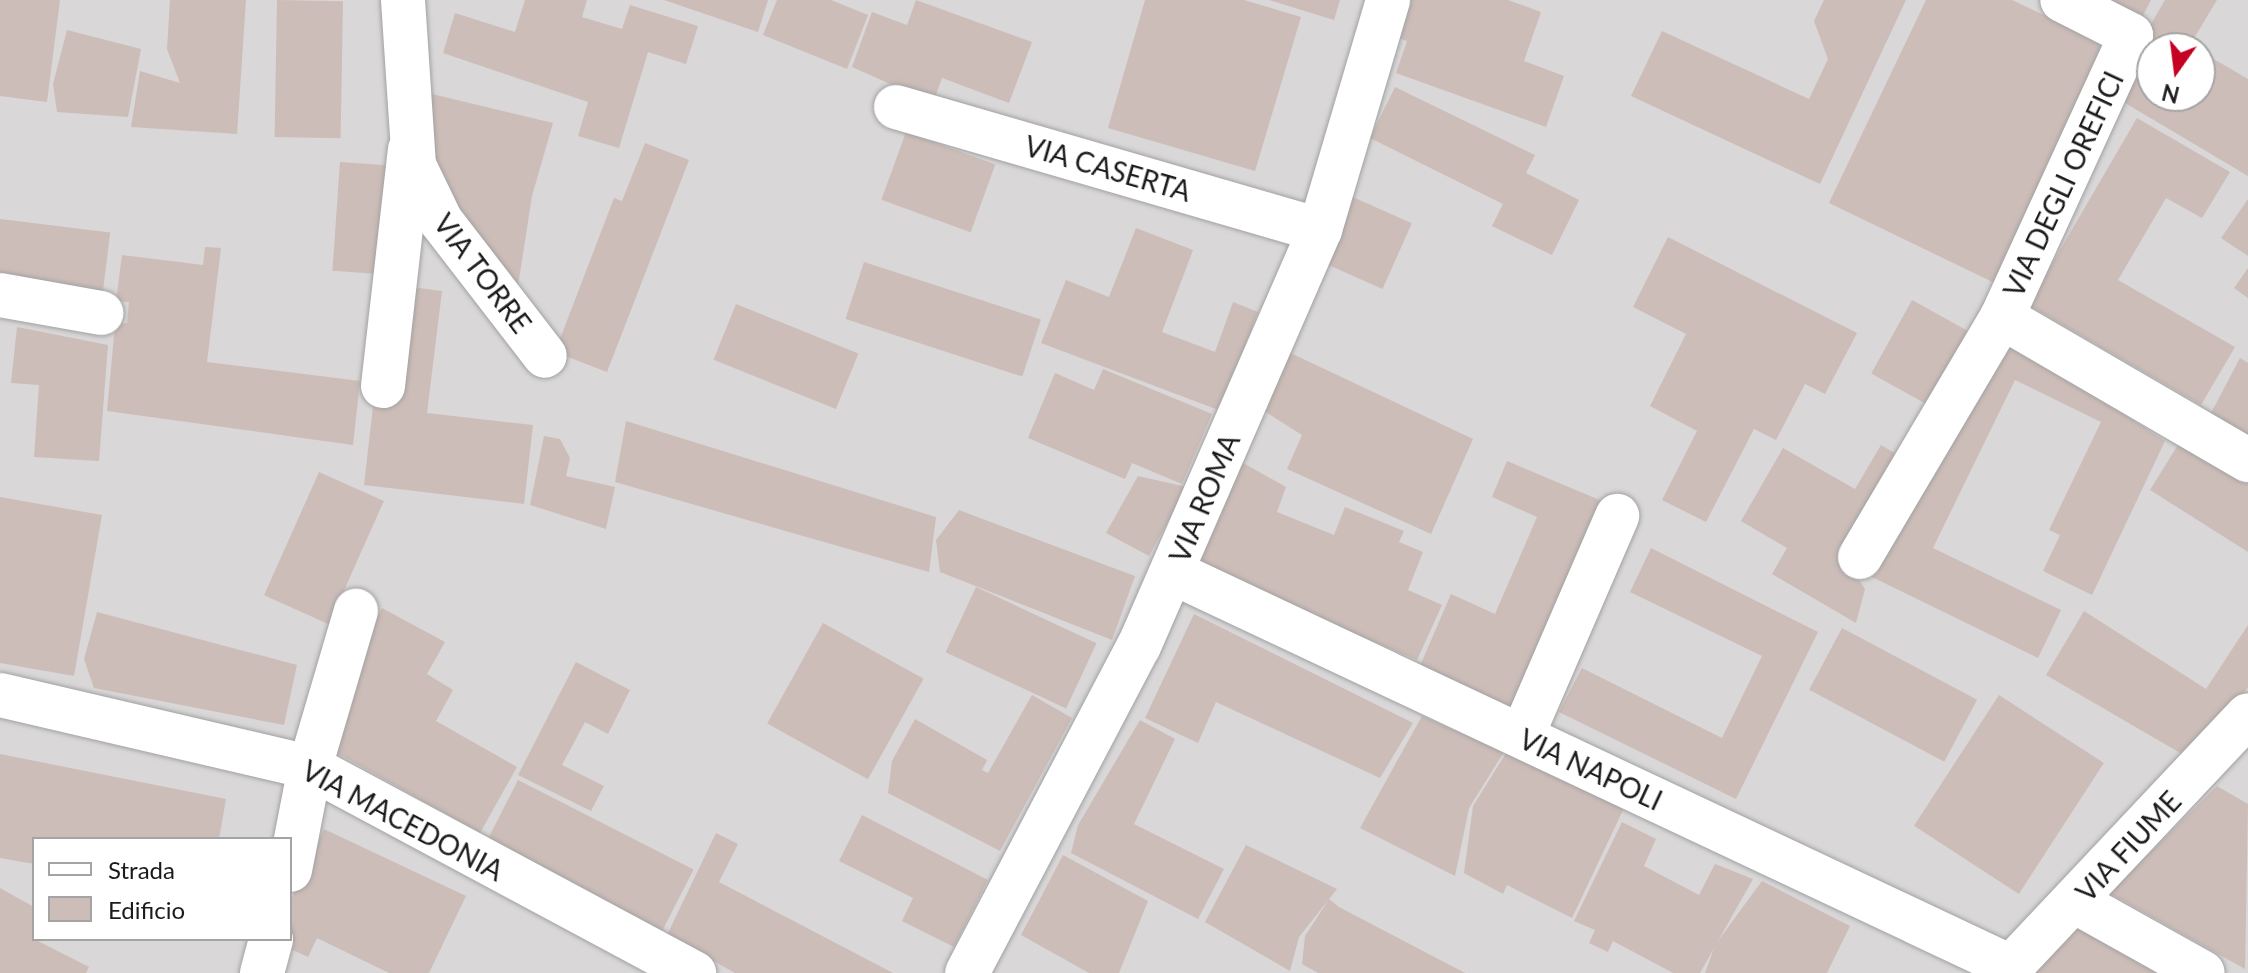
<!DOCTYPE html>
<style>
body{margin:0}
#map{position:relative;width:2248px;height:973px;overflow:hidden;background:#ede6df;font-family:Lato,sans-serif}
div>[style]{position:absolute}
.residential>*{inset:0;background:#d9d7d8}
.building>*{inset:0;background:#cdbdb8;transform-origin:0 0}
.roads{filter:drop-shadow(0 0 2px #a2a2a2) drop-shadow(0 0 2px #a2a2a2)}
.minor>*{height:44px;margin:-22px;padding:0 22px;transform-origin:22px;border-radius:22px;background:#fff}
span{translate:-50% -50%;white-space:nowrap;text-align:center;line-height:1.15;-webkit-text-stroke:6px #fff;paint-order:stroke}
.street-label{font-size:28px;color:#1b1b1b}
.legend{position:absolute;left:32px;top:837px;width:260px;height:104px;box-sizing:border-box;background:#fff;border:2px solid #a4a4a4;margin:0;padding:10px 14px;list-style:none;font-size:24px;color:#1b1b1b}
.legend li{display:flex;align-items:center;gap:16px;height:40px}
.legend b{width:40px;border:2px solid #a4a4a4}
.north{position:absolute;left:2136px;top:32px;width:80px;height:80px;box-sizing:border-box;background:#fff;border:2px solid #a4a4a4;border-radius:50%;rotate:194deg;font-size:22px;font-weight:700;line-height:32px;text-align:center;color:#1b1b1b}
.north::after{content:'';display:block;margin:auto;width:28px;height:36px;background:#c50023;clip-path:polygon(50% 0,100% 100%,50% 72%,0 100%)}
</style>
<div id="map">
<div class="residential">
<i style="clip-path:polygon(evenodd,0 0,2248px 0,2248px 973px,0 973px,0 0,2152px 48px,2200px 48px,2200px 96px,2152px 96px,2152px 48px,0 0,34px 839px,290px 839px,290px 939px,34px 939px,34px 839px)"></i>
</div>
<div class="building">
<i style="clip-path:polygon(0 0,60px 0,47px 102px,0 96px)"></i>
<i style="clip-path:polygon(170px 0,246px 0,237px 134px,131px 127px,140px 71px,180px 83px,167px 49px)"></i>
<i style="left:277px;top:0;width:66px;height:137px;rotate:1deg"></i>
<i style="clip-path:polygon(525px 0,587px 0,582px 17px,622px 29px,630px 5px,698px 26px,686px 64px,648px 52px,619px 148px,578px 136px,588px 102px,443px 53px,455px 13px,515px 32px)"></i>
<i style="clip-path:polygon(664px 0,768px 0,758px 32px)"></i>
<i style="clip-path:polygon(777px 0,831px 0,868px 15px,847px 69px,763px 35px)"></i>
<i style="clip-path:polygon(916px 0,1032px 42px,1009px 103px,942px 78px,933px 103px,852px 67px,872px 12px,907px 25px)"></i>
<i style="clip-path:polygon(1145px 0,1244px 0,1301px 17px,1255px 171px,1108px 128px)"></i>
<i style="clip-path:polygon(1269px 0,1340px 0,1334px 20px)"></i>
<i style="clip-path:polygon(1402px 0,1508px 0,1541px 12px,1524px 61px,1564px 76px,1546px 127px,1396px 73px,1407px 41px,1390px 35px)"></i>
<i style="clip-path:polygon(1824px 0,1906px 0,1820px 184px,1631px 96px,1662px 31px,1809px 99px,1828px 59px,1814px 21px)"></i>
<i style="clip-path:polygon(1926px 0,2012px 0,2116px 50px,2003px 287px,1829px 203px)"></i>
<i style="clip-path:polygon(2079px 0,2151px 0,2136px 29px)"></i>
<i style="clip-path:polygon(2165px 0,2217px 0,2190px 45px,2195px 48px,2152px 48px,2152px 96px,2200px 96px,2200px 51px,2248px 79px,2248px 176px,2110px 94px)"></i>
<i style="clip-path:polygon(67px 30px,141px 49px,128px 117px,57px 112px,53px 84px)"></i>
<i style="clip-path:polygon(1395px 87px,1535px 155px,1526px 173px,1579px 200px,1552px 255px,1492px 226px,1503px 204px,1370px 138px)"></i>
<i style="clip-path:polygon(407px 88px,553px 123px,532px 196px,518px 286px,415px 155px)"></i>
<i style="clip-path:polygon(2137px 118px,2230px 172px,2202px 218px,2166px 198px,2118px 280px,2235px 347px,2201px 405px,2028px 305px)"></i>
<i style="left:906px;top:132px;width:95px;height:72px;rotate:20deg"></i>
<i style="clip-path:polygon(645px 143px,689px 160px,607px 372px,555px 352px,614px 198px,622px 201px)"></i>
<i style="left:340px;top:162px;width:58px;height:109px;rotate:4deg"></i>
<i style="left:1346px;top:194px;width:72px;height:72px;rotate:24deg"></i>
<i style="clip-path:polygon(2248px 199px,2248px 256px,2221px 238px)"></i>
<i style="left:0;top:219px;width:111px;height:59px;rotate:7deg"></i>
<i style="clip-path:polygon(1136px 228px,1193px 250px,1162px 332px,1215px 352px,1233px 302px,1258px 312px,1221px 411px,1041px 343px,1066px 280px,1109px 297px)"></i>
<i style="clip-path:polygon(1668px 237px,1857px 333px,1825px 394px,1805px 384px,1776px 440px,1754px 429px,1706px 522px,1662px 500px,1697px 431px,1650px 406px,1686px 334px,1633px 307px)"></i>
<i style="clip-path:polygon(205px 247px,221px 248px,207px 362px,360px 381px,353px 445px,107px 411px,115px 325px,127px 323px,129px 302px,116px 301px,122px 255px,203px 265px)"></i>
<i style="left:864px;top:262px;width:186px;height:60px;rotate:18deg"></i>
<i style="clip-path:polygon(2248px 268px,2248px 298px,2234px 288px)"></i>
<i style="clip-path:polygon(387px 284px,442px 291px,427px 413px,533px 425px,524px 504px,364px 485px)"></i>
<i style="left:1912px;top:300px;width:80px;height:84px;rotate:29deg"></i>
<i style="left:736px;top:304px;width:132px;height:60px;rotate:22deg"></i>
<i style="clip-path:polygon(17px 327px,108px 345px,99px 461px,34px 457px,39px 385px,11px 383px)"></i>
<i style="clip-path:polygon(2003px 335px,2165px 441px,2092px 595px,2043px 571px,2060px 535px,2049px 530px,2101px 422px,2015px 380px,1933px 548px,2061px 610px,2038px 658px,1872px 577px)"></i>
<i style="clip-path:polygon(1282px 349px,1473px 439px,1431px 534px,1287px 469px,1302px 435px,1256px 406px)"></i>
<i style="clip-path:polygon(2240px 358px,2248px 363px,2248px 435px,2211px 413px)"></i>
<i style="clip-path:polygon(1103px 369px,1212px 414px,1182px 484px,1132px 463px,1125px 479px,1028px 438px,1055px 373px,1094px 390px)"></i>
<i style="clip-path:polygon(626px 421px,936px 517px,929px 572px,615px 482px)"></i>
<i style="clip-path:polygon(544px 436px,560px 439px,570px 458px,566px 476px,615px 487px,606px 529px,530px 505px)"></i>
<i style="clip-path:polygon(2181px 440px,2248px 483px,2248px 552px,2150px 490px)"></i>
<i style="clip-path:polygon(1881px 445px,1905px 459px,1847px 560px,1865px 589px,1856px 623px,1772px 574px,1787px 548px,1741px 521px,1783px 448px,1855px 489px)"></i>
<i style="clip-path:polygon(1238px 460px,1286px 487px,1277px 512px,1334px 535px,1345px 507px,1404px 531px,1399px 542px,1423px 552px,1408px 590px,1442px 605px,1417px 660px,1193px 565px)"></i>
<i style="clip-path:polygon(1507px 461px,1602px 501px,1510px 715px,1416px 675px,1451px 594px,1495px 614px,1537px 517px,1492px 497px)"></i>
<i style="left:319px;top:472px;width:71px;height:135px;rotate:24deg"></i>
<i style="clip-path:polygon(1138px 476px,1187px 487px,1149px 556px,1106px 533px)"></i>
<i style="clip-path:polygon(0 497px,102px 515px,74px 676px,0 663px)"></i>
<i style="clip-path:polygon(959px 510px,1135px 576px,1112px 640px,940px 572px,936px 540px)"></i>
<i style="clip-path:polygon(1651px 548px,1818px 632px,1736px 799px,1559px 712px,1582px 668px,1722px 738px,1762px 656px,1630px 592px)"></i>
<i style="left:976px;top:587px;width:133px;height:72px;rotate:25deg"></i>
<i style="clip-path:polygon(382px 608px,445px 642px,427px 674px,453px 690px,436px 721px,517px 767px,480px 833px,337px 753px,350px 665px)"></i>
<i style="clip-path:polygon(2084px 611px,2206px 689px,2248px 625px,2248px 687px,2194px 761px,2046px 675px)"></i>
<i style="clip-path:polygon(97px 612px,297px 665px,284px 725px,94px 688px,84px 659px)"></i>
<i style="clip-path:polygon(1194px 614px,1413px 723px,1380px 778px,1216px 702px,1198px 743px,1145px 718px)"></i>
<i style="left:823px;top:623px;width:115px;height:115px;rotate:29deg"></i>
<i style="left:1842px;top:628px;width:153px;height:70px;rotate:28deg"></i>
<i style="clip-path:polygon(576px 662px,630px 690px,608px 734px,585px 722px,562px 765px,604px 786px,591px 811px,518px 775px)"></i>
<i style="clip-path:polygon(1032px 695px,1072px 718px,1000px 851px,888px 793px,892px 761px,915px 719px,987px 760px,982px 770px,988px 773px)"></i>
<i style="left:1999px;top:695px;width:125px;height:156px;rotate:33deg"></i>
<i style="clip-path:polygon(1422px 716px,1504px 752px,1469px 808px,1455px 876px,1360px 828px)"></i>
<i style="clip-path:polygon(1140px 720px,1175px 739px,1134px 824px,1224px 869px,1198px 919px,1071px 853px,1078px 825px)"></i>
<i style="clip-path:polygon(1506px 753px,1624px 808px,1572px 918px,1507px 885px,1503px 894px,1464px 873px,1473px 806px)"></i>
<i style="clip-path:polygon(0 754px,226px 799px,219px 839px,34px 839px,34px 864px,0 858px)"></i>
<i style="left:518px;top:780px;width:197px;height:70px;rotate:27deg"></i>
<i style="clip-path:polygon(2217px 786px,2248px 804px,2245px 969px,2109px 893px)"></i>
<i style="clip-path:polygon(862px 815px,988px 880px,954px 947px,902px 921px,913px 898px,839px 861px)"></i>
<i style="clip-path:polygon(1622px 822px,1656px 839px,1644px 866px,1699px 895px,1715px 864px,1753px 879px,1700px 973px,1673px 973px,1613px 941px,1608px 952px,1589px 943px,1595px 930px,1574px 921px)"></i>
<i style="clip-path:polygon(324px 829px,466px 896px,429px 973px,389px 973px,317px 938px,308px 957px,269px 939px,290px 939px,290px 901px)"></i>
<i style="clip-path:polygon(716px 833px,738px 844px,719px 882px,893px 973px,735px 973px,667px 935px)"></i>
<i style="clip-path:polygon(1246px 845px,1337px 889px,1299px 937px,1290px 971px,1205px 922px)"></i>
<i style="clip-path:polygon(1063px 855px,1148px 901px,1119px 973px,1089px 973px,1021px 935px)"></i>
<i style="clip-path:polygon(1762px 881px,1850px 926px,1827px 973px,1705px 973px,1715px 945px)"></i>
<i style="clip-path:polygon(0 888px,34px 907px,34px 939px,89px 967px,86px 973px,0 973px)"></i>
<i style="clip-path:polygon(1329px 899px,1339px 907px,1465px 973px,1318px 973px,1302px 964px,1305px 936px)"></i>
<i style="clip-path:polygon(2074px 914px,2160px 973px,2034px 973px)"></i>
</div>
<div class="roads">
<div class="minor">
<i style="left:403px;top:0;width:165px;rotate:86.2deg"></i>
<i style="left:414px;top:165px;width:62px;rotate:64.3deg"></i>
<i style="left:441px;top:221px;width:170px;rotate:52.4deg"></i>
<i style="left:896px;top:107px;width:441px;rotate:16.2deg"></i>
<i style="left:0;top:295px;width:103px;rotate:10.1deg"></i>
<i style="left:2002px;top:317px;width:285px;rotate:30.2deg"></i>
<i style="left:383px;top:386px;width:238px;rotate:-83.5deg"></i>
<i style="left:1860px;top:557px;width:279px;rotate:-59.4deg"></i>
<i style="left:2002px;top:317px;width:310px;rotate:-65.4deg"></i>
<i style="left:2131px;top:35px;width:77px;rotate:-153.1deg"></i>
<i style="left:1172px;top:572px;width:927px;rotate:25.21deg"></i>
<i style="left:0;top:695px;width:318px;rotate:13.1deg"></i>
<i style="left:310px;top:767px;width:436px;rotate:28.2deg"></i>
<i style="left:1522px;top:736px;width:240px;rotate:-66.6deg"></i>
<i style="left:290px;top:870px;width:105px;rotate:-79deg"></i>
<i style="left:310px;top:767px;width:163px;rotate:-73.6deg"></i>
<i style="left:2076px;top:902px;width:145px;rotate:29.2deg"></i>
<i style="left:262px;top:973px;width:35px;rotate:-75deg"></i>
<i style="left:967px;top:973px;width:369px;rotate:-62.3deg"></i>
<i style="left:1139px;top:646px;width:454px;rotate:-66.5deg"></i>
<i style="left:1320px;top:230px;width:240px;rotate:-73.5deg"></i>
<i style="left:2005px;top:973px;width:354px;rotate:-46.7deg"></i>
</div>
</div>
<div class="street-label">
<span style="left:1108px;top:168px;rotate:16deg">VIA CASERTA</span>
<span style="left:2063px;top:184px;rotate:-65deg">VIA DEGLI OREFICI</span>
<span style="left:483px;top:273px;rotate:53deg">VIA TORRE</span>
<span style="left:1204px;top:498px;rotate:-67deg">VIA ROMA</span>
<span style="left:1591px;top:769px;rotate:25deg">VIA NAPOLI</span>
<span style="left:403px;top:820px;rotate:28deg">VIA MACEDONIA</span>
<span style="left:2128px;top:846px;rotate:-47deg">VIA FIUME</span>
</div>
<ul class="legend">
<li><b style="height:10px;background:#fff"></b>Strada</li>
<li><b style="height:22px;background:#cdbdb8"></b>Edificio</li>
</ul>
<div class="north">N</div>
</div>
